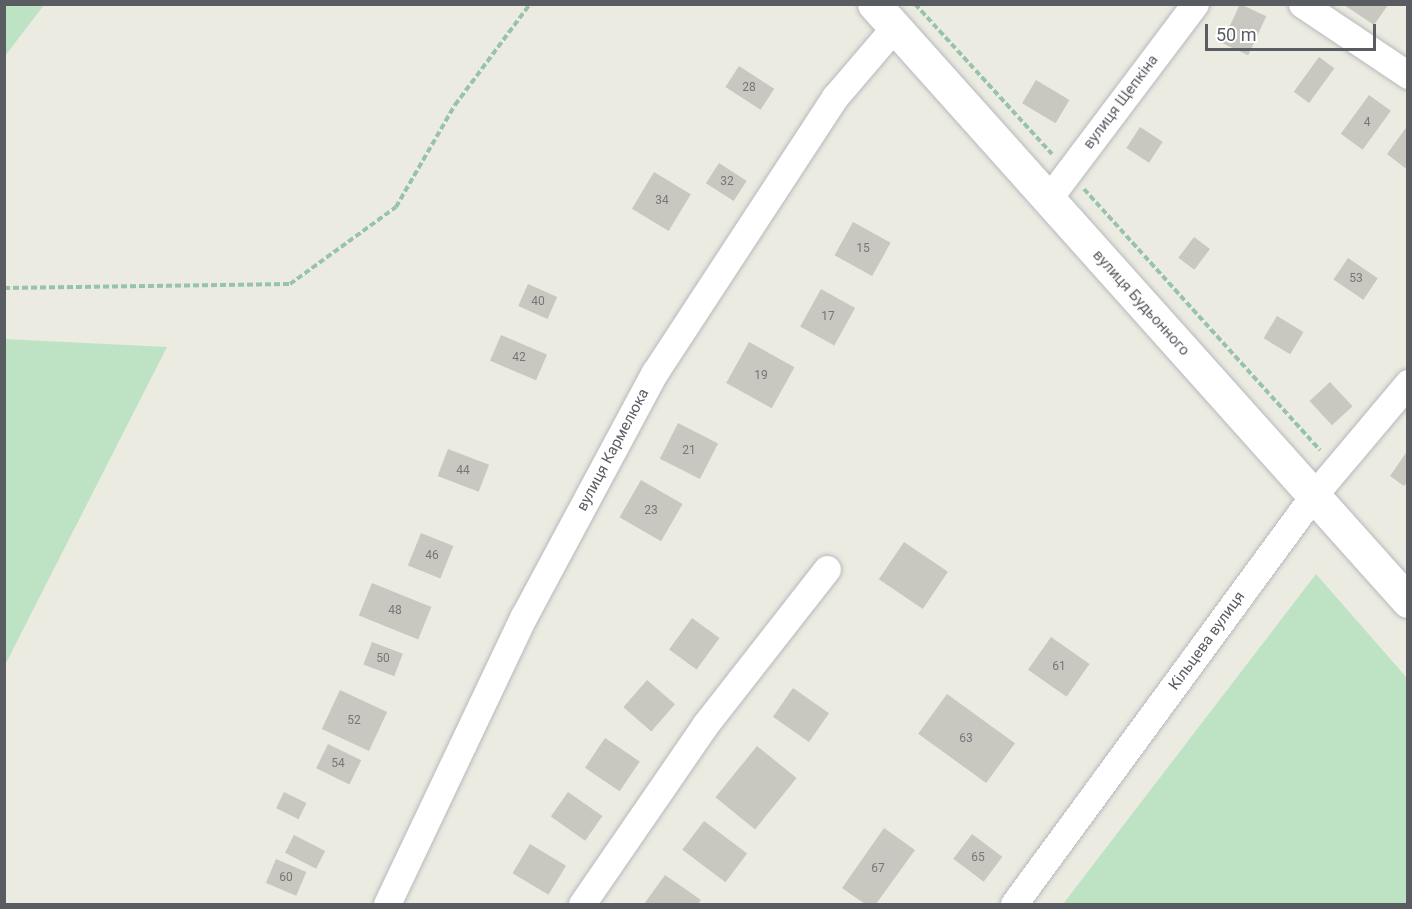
<!DOCTYPE html>
<meta charset="utf-8">
<style>
body{margin:0}
#map{position:relative;width:1412px;height:909px;overflow:hidden;background:#ecebe1;font-family:Roboto,sans-serif}
div>[style]{position:absolute}
.green>*{inset:0;background:#bee3c4}
.building>*{inset:0;background:#c8c8c0;transform-origin:0 0}
.path>*{height:4px;margin-top:-2px;transform-origin:0;background:repeating-linear-gradient(90deg,#98c3ab 0 6px,transparent 0 9px)}
.roads{filter:drop-shadow(0 0 2px #b6b8bd) drop-shadow(0 0 2px #b6b8bd)}
.street>*{height:27px;margin:-13.5px;padding:0 13.5px;transform-origin:13.5px;border-radius:13.5px;background:#fff}
.secondary>*{height:33px;margin:-16.5px;padding:0 16.5px;transform-origin:16.5px;border-radius:16.5px;background:#fff}
span{translate:-50% -50%;white-space:nowrap;text-align:center;line-height:1.15;-webkit-text-stroke:4.5px #fff;paint-order:stroke}
.number-label{font-size:12px;color:#757779}
.number-label span{-webkit-text-stroke-width:0}
.street-label{font-size:15px;color:#595c61}
.frame{position:absolute;inset:0;border:6px solid #595c61;pointer-events:none}
.scale{position:absolute;left:1205px;top:24px;width:171px;height:27px;box-sizing:border-box;border:3px solid #595c61;border-top:0;padding-left:8px;font-size:18px;line-height:21px;white-space:nowrap;color:#595c61;-webkit-text-stroke:4px #fff;paint-order:stroke}
</style>
<div id="map">
<div class="green">
<i style="clip-path:polygon(5px 4px,44px 5px,5px 56px,4px 5px)"></i>
<i style="clip-path:polygon(5px 339px,167px 347px,5px 665px,4px 339px)"></i>
<i style="clip-path:polygon(1316px 574px,1407px 678px,1407px 904px,1063px 904px)"></i>
</div>
<div class="building">
<i style="left:1240px;top:4px;width:29px;height:43px;rotate:25deg"></i>
<i style="clip-path:polygon(1344px 5px,1388px 5px,1374px 25px)"></i>
<i style="left:1319px;top:57px;width:19px;height:43px;rotate:36deg"></i>
<i style="left:739px;top:66px;width:42px;height:25px;rotate:33deg"></i>
<i style="left:1036px;top:80px;width:39px;height:27px;rotate:31deg"></i>
<i style="left:1369px;top:95px;width:27px;height:48px;rotate:36deg"></i>
<i style="clip-path:polygon(1408px 125px,1408px 165px,1405px 168px,1387px 154px)"></i>
<i style="left:1140px;top:127px;width:27px;height:25px;rotate:33deg"></i>
<i style="left:719px;top:163px;width:33px;height:24px;rotate:33deg"></i>
<i style="left:654px;top:172px;width:43px;height:43px;rotate:31deg"></i>
<i style="left:853px;top:222px;width:43px;height:38px;rotate:29deg"></i>
<i style="left:1194px;top:237px;width:20px;height:26px;rotate:37deg"></i>
<i style="left:1348px;top:258px;width:36px;height:26px;rotate:34deg"></i>
<i style="left:528px;top:284px;width:32px;height:24px;rotate:24deg"></i>
<i style="left:821px;top:289px;width:39px;height:43px;rotate:29deg"></i>
<i style="left:1277px;top:316px;width:31px;height:26px;rotate:31deg"></i>
<i style="left:501px;top:335px;width:50px;height:28px;rotate:23deg"></i>
<i style="left:749px;top:342px;width:52px;height:47px;rotate:29deg"></i>
<i style="left:1330px;top:382px;width:33px;height:28px;rotate:47deg"></i>
<i style="left:678px;top:423px;width:45px;height:40px;rotate:27deg"></i>
<i style="left:448px;top:449px;width:44px;height:29px;rotate:21deg"></i>
<i style="clip-path:polygon(1408px 450px,1408px 481px,1404px 486px,1390px 476px)"></i>
<i style="left:641px;top:480px;width:48px;height:43px;rotate:30deg"></i>
<i style="left:421px;top:533px;width:35px;height:35px;rotate:22deg"></i>
<i style="left:904px;top:542px;width:53px;height:45px;rotate:34deg"></i>
<i style="left:372px;top:583px;width:64px;height:35px;rotate:22deg"></i>
<i style="left:692px;top:618px;width:34px;height:39px;rotate:36deg"></i>
<i style="left:1051px;top:637px;width:47px;height:40px;rotate:35deg"></i>
<i style="left:372px;top:642px;width:33px;height:24px;rotate:21deg"></i>
<i style="left:647px;top:680px;width:37px;height:36px;rotate:41deg"></i>
<i style="left:793px;top:688px;width:44px;height:35px;rotate:35deg"></i>
<i style="left:340px;top:690px;width:52px;height:43px;rotate:25deg"></i>
<i style="left:947px;top:694px;width:84px;height:49px;rotate:36deg"></i>
<i style="left:605px;top:738px;width:42px;height:36px;rotate:34deg"></i>
<i style="left:328px;top:744px;width:37px;height:27px;rotate:26deg"></i>
<i style="left:757px;top:746px;width:51px;height:66px;rotate:39deg"></i>
<i style="left:284px;top:792px;width:25px;height:18px;rotate:26deg"></i>
<i style="left:568px;top:792px;width:42px;height:30px;rotate:35deg"></i>
<i style="left:704px;top:821px;width:54px;height:36px;rotate:37deg"></i>
<i style="clip-path:polygon(884px 828px,915px 850px,876px 904px,865px 904px,842px 888px)"></i>
<i style="left:972px;top:834px;width:38px;height:31px;rotate:37deg"></i>
<i style="left:294px;top:835px;width:35px;height:20px;rotate:27deg"></i>
<i style="left:530px;top:844px;width:42px;height:34px;rotate:31deg"></i>
<i style="left:276px;top:859px;width:33px;height:26px;rotate:23deg"></i>
<i style="clip-path:polygon(665px 875px,701px 900px,698px 904px,644px 904px)"></i>
</div>
<div class="path">
<i style="left:915px;top:4px;width:203px;rotate:47.6deg"></i>
<i style="left:1084px;top:189px;width:352px;rotate:47.9deg"></i>
<i style="left:4px;top:288px;width:286px;rotate:-0.8deg"></i>
<i style="left:290px;top:284px;width:131px;rotate:-36deg"></i>
<i style="left:396px;top:207px;width:118px;rotate:-60deg"></i>
<i style="left:455px;top:105px;width:126px;rotate:-53.4deg"></i>
</div>
<div class="roads">
<div class="street">
<i style="left:1302px;top:4px;width:128px;rotate:33.8deg"></i>
<i style="left:1048px;top:199px;width:244px;rotate:-53deg"></i>
<i style="left:387px;top:904px;width:319px;rotate:-64.6deg"></i>
<i style="left:524px;top:616px;width:277px;rotate:-61.8deg"></i>
<i style="left:655px;top:372px;width:329px;rotate:-56.8deg"></i>
<i style="left:835px;top:97px;width:91px;rotate:-49.5deg"></i>
<i style="left:582px;top:904px;width:217px;rotate:-55.5deg"></i>
<i style="left:705px;top:725px;width:198px;rotate:-52deg"></i>
<i style="left:1014px;top:904px;width:506px;rotate:-53.76deg"></i>
<i style="left:1313px;top:496px;width:148px;rotate:-49.9deg"></i>
</div>
<div class="secondary">
<i style="left:874px;top:4px;width:801px;rotate:48.19deg"></i>
</div>
</div>
<div class="number-label">
<span style="left:749px;top:88px">28</span>
<span style="left:1367px;top:123px">4</span>
<span style="left:727px;top:182px">32</span>
<span style="left:662px;top:201px">34</span>
<span style="left:863px;top:249px">15</span>
<span style="left:1356px;top:279px">53</span>
<span style="left:538px;top:302px">40</span>
<span style="left:828px;top:317px">17</span>
<span style="left:519px;top:358px">42</span>
<span style="left:761px;top:376px">19</span>
<span style="left:689px;top:451px">21</span>
<span style="left:463px;top:471px">44</span>
<span style="left:651px;top:511px">23</span>
<span style="left:432px;top:556px">46</span>
<span style="left:395px;top:611px">48</span>
<span style="left:383px;top:659px">50</span>
<span style="left:1059px;top:667px">61</span>
<span style="left:354px;top:721px">52</span>
<span style="left:966px;top:739px">63</span>
<span style="left:338px;top:764px">54</span>
<span style="left:978px;top:858px">65</span>
<span style="left:878px;top:869px">67</span>
<span style="left:286px;top:878px">60</span>
</div>
<div class="street-label">
<span style="left:1121px;top:102px;rotate:-53deg">вулиця Щепкіна</span>
<span style="left:1141px;top:303px;rotate:48deg">вулиця Будьонного</span>
<span style="left:613px;top:450px;rotate:-62deg">вулиця Кармелюка</span>
<span style="left:1207px;top:641px;rotate:-54deg">Кільцева вулиця</span>
</div>
<div class="frame"></div>
<div class="scale">50 m</div>
</div>
